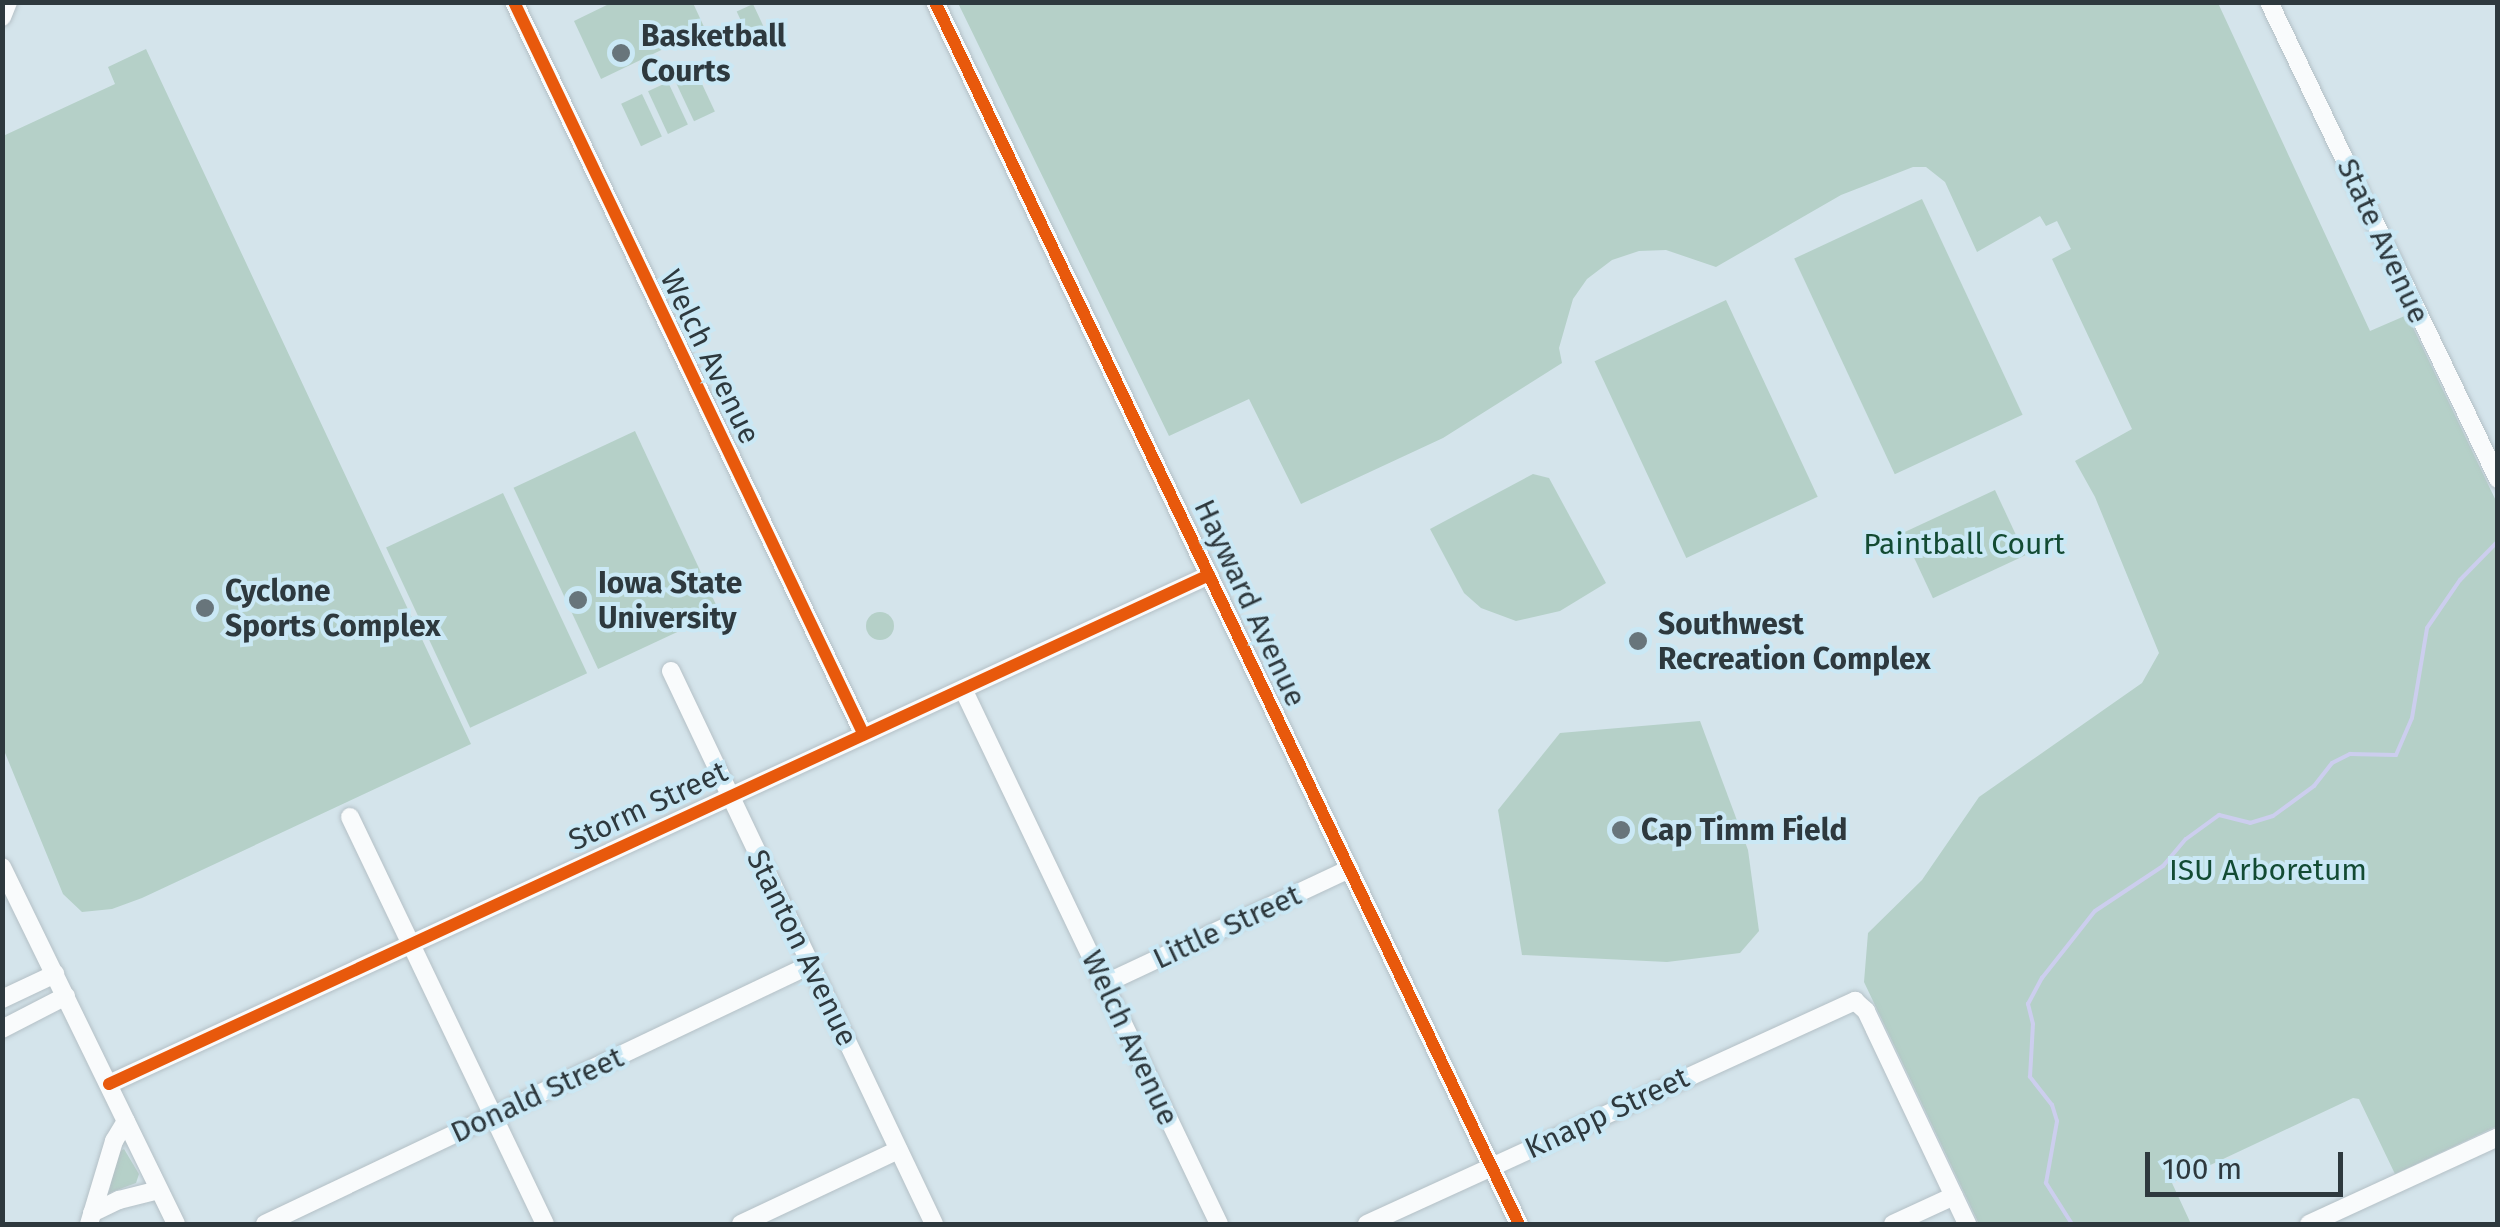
<!DOCTYPE html>
<style>
body{margin:0}
#map{position:relative;width:2500px;height:1227px;overflow:hidden;background:#d4e4eb;font-family:"Fira Sans",sans-serif}
div>[style]{position:absolute}
.green>*{inset:0;background:#b5d0c8;transform-origin:0 0}
.round{border-radius:50%}
.stream>*{height:4px;margin:-2px;padding:0 2px;transform-origin:2px;border-radius:2px;background:#ccceee}
.roads{filter:drop-shadow(0 0 2px #b4c0c6) drop-shadow(0 0 2px #b4c0c6)}
.minor>*{height:18px;margin:-9px;padding:0 9px;transform-origin:9px;border-radius:9px;background:#f9fbfc}
.cycleway>*{height:12px;margin:-6px;padding:0 6px;transform-origin:6px;border-radius:6px;background:#e8590c}
.dots>*{width:28px;height:28px;translate:-50% -50%;box-sizing:border-box;border:5px solid #cae8f5;border-radius:50%}
span{translate:-50% -50%;white-space:nowrap;text-align:center;line-height:1.15;-webkit-text-stroke:8px #cae8f5;paint-order:stroke}
.poi-label{font-size:30px;color:#2e393e;font-weight:700}
.left{translate:0 -50%;text-align:left}
.street-label{font-size:30px;color:#2e393e}
.park-label{font-size:30px;color:#134b33}
.frame{position:absolute;inset:0;border:5px solid #2e393e;pointer-events:none}
.scale{position:absolute;left:2145px;top:1152px;width:198px;height:45px;box-sizing:border-box;border:5px solid #2e393e;border-top:0;padding-left:12px;font-size:30px;line-height:35px;white-space:nowrap;color:#2e393e;-webkit-text-stroke:8px #cae8f5;paint-order:stroke}
</style>
<div id="map">
<div class="green">
<i style="clip-path:polygon(613px 2px,693px 3px,705px 29px,601px 79px,574px 21px)"></i>
<i style="clip-path:polygon(958px 3px,2218px 3px,2370px 331px,2407px 315px,2497px 503px,2497px 1126px,2395px 1174px,2359px 1099px,2353px 1098px,2172px 1183px,2191px 1224px,1979px 1224px,1864px 982px,1868px 933px,1922px 880px,1979px 797px,2142px 683px,2159px 653px,2095px 497px,2075px 461px,2132px 429px,2052px 259px,2071px 249px,2057px 221px,2046px 226px,2040px 216px,1977px 252px,1945px 182px,1926px 167px,1913px 167px,1841px 195px,1716px 267px,1666px 250px,1639px 251px,1612px 260px,1587px 279px,1573px 299px,1559px 348px,1562px 363px,1443px 438px,1301px 504px,1249px 399px,1169px 436px)"></i>
<i style="left:753px;top:4px;width:35px;height:18px;rotate:65deg"></i>
<i style="clip-path:polygon(146px 49px,471px 744px,142px 898px,112px 909px,82px 912px,63px 894px,3px 748px,3px 136px,115px 84px,108px 67px)"></i>
<i style="left:695px;top:69px;width:47px;height:23px;rotate:65deg"></i>
<i style="left:668px;top:82px;width:47px;height:22px;rotate:65deg"></i>
<i style="left:642px;top:94px;width:47px;height:23px;rotate:65deg"></i>
<i style="left:1922px;top:199px;width:238px;height:141px;rotate:65deg"></i>
<i style="left:1726px;top:300px;width:217px;height:145px;rotate:65deg"></i>
<i style="left:635px;top:431px;width:200px;height:134px;rotate:65deg"></i>
<i style="clip-path:polygon(1533px 474px,1549px 478px,1606px 583px,1560px 611px,1516px 621px,1481px 608px,1464px 593px,1430px 529px)"></i>
<i style="left:1995px;top:490px;width:72px;height:102px;rotate:65deg"></i>
<i style="left:503px;top:493px;width:199px;height:129px;rotate:65deg"></i>
<i class="round" style="left:866px;top:612px;width:28px;height:28px"></i>
<i style="clip-path:polygon(1700px 721px,1748px 850px,1759px 931px,1740px 953px,1667px 962px,1522px 955px,1498px 810px,1560px 733px)"></i>
<i style="clip-path:polygon(124px 1149px,139px 1174px,136px 1183px,109px 1193px,117px 1153px)"></i>
</div>
<div class="stream">
<i style="left:2072px;top:1224px;width:49px;rotate:-122.4deg"></i>
<i style="left:2046px;top:1183px;width:63px;rotate:-79.9deg"></i>
<i style="left:2057px;top:1121px;width:17px;rotate:-107deg"></i>
<i style="left:2052px;top:1105px;width:36px;rotate:-128deg"></i>
<i style="left:2030px;top:1077px;width:53px;rotate:-86.8deg"></i>
<i style="left:2033px;top:1024px;width:21px;rotate:-104deg"></i>
<i style="left:2028px;top:1004px;width:30px;rotate:-62deg"></i>
<i style="left:2042px;top:978px;width:85px;rotate:-51.7deg"></i>
<i style="left:2095px;top:911px;width:82px;rotate:-33.5deg"></i>
<i style="left:2163px;top:866px;width:35px;rotate:-50deg"></i>
<i style="left:2186px;top:839px;width:41px;rotate:-36deg"></i>
<i style="left:2219px;top:815px;width:32px;rotate:14deg"></i>
<i style="left:2250px;top:823px;width:24px;rotate:-17deg"></i>
<i style="left:2273px;top:816px;width:51px;rotate:-36.2deg"></i>
<i style="left:2314px;top:786px;width:29px;rotate:-52deg"></i>
<i style="left:2332px;top:763px;width:20px;rotate:-27deg"></i>
<i style="left:2350px;top:754px;width:46px;rotate:1.2deg"></i>
<i style="left:2396px;top:755px;width:40px;rotate:-66.6deg"></i>
<i style="left:2412px;top:718px;width:91px;rotate:-80.5deg"></i>
<i style="left:2427px;top:628px;width:58px;rotate:-55.5deg"></i>
<i style="left:2460px;top:580px;width:54px;rotate:-45.7deg"></i>
</div>
<div class="roads">
<div class="minor">
<i style="left:514px;top:2px;width:810px;rotate:64.48deg"></i>
<i style="left:935px;top:2px;width:1354px;rotate:64.46deg"></i>
<i style="left:2269px;top:2px;width:529px;rotate:64.36deg"></i>
<i style="left:2px;top:17px;width:16px;rotate:-68deg"></i>
<i style="left:671px;top:671px;width:612px;rotate:64.56deg"></i>
<i style="left:963px;top:689px;width:593px;rotate:64.43deg"></i>
<i style="left:350px;top:817px;width:451px;rotate:64.4deg"></i>
<i style="left:2px;top:867px;width:397px;rotate:64deg"></i>
<i style="left:1104px;top:984px;width:271px;rotate:-25.1deg"></i>
<i style="left:2px;top:999px;width:59px;rotate:-25.3deg"></i>
<i style="left:2px;top:1029px;width:72px;rotate:-27.3deg"></i>
<i style="left:109px;top:1084px;width:1212px;rotate:-24.83deg"></i>
<i style="left:92px;top:1213px;width:30px;rotate:-26deg"></i>
<i style="left:119px;top:1200px;width:41px;rotate:-14deg"></i>
<i style="left:89px;top:1224px;width:87px;rotate:-73.2deg"></i>
<i style="left:114px;top:1141px;width:23px;rotate:-59deg"></i>
<i style="left:265px;top:1224px;width:603px;rotate:-25.42deg"></i>
<i style="left:741px;top:1224px;width:174px;rotate:-25.2deg"></i>
<i style="left:1367px;top:1224px;width:537px;rotate:-24.56deg"></i>
<i style="left:1855px;top:1001px;width:15px;rotate:42deg"></i>
<i style="left:1866px;top:1011px;width:236px;rotate:64.6deg"></i>
<i style="left:1893px;top:1224px;width:67px;rotate:-24.7deg"></i>
<i style="left:2309px;top:1224px;width:208px;rotate:-24.7deg"></i>
</div>
</div>
<div class="cycleway">
<i style="left:514px;top:2px;width:810px;rotate:64.48deg"></i>
<i style="left:935px;top:2px;width:1354px;rotate:64.46deg"></i>
<i style="left:109px;top:1084px;width:1212px;rotate:-24.83deg"></i>
</div>
<div class="dots">
<i style="left:621px;top:53px;background:#68757b"></i>
<i style="left:578px;top:600px;background:#68757b"></i>
<i style="left:205px;top:608px;background:#68757b"></i>
<i style="left:1638px;top:641px;background:#68757b"></i>
<i style="left:1621px;top:830px;background:#68757b"></i>
</div>
<div class="poi-label">
<span class="left" style="left:641px;top:53px">Basketball<br>Courts</span>
<span class="left" style="left:598px;top:600px">Iowa State<br>University</span>
<span class="left" style="left:225px;top:608px">Cyclone<br>Sports Complex</span>
<span class="left" style="left:1658px;top:641px">Southwest<br>Recreation Complex</span>
<span class="left" style="left:1641px;top:830px">Cap Timm Field</span>
</div>
<div class="street-label">
<span style="left:2383px;top:241px;rotate:65deg">State Avenue</span>
<span style="left:710px;top:357px;rotate:64deg">Welch Avenue</span>
<span style="left:1250px;top:603px;rotate:65deg">Hayward Avenue</span>
<span style="left:648px;top:806px;rotate:-25deg">Storm Street</span>
<span style="left:1227px;top:927px;rotate:-25deg">Little Street</span>
<span style="left:802px;top:948px;rotate:64deg">Stanton Avenue</span>
<span style="left:1130px;top:1038px;rotate:65deg">Welch Avenue</span>
<span style="left:537px;top:1095px;rotate:-25deg">Donald Street</span>
<span style="left:1607px;top:1113px;rotate:-25deg">Knapp Street</span>
</div>
<div class="park-label">
<span style="left:1964px;top:544px">Paintball Court</span>
<span style="left:2268px;top:870px">ISU Arboretum</span>
</div>
<div class="frame"></div>
<div class="scale">100 m</div>
</div>
